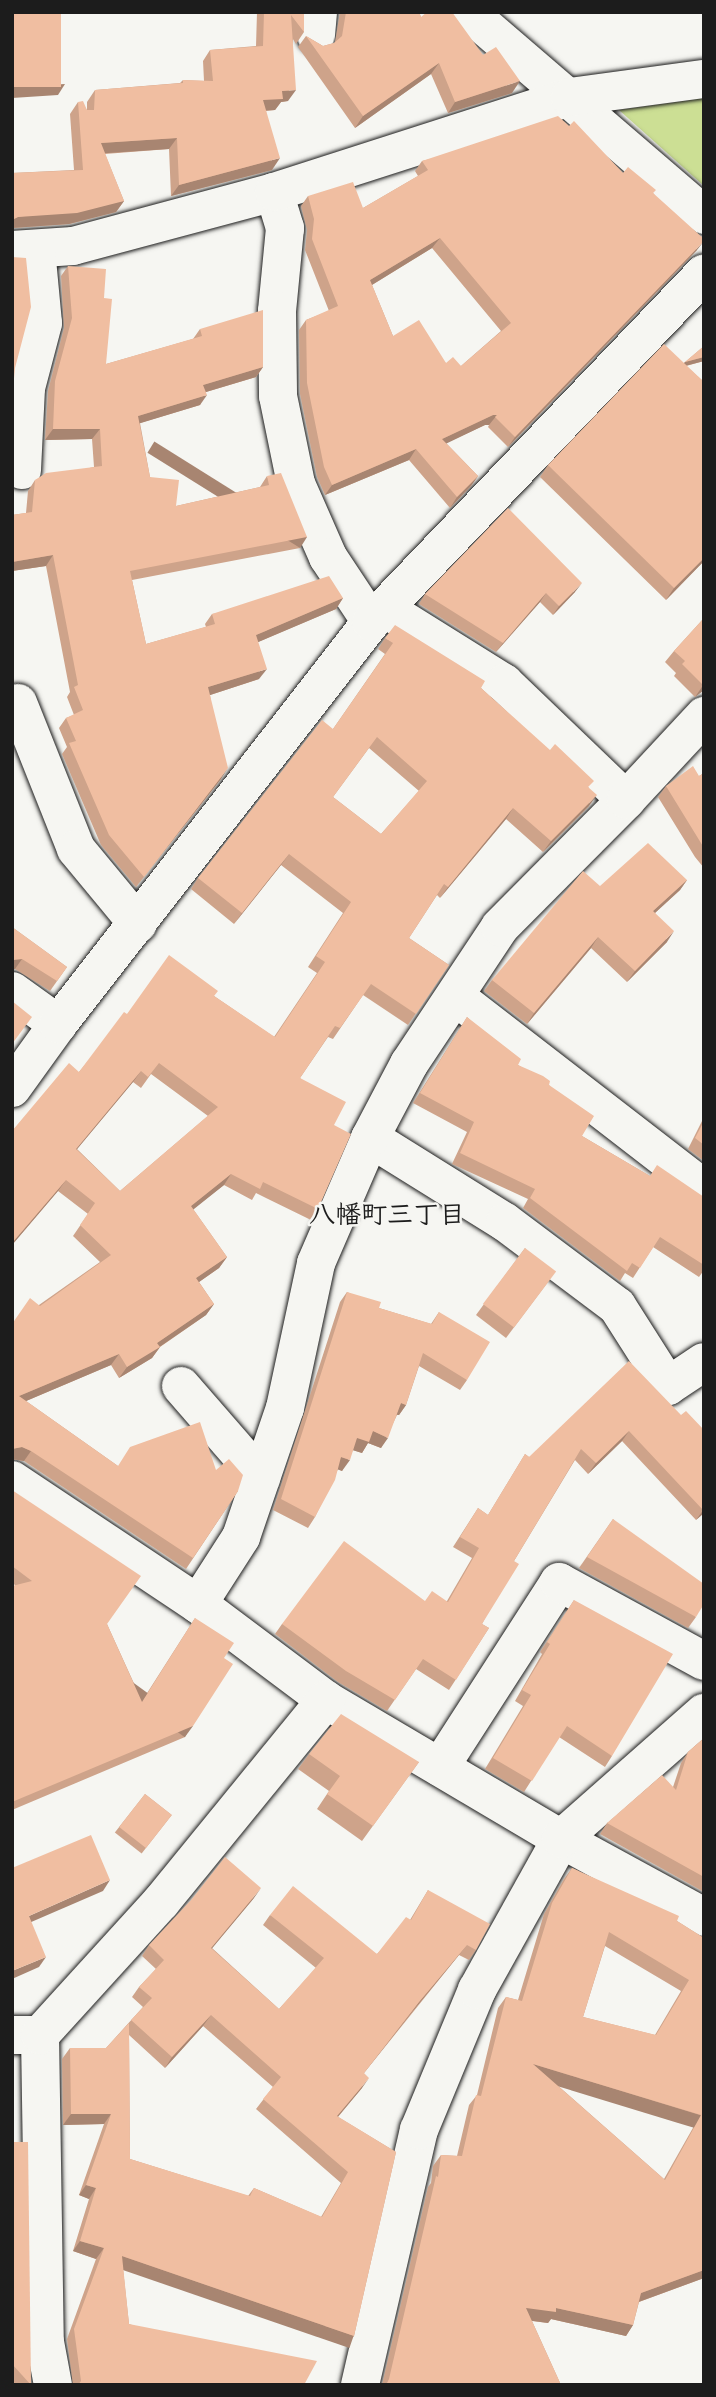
<!DOCTYPE html>
<meta charset="utf-8">
<style>
body{margin:0}
#map{position:relative;width:716px;height:2397px;overflow:hidden;background:#f6f6f2;font-family:Delius,"Klee One",sans-serif}
div>[style]{position:absolute}
.green>*{inset:0;background:#ccdf94}
.roads{filter:drop-shadow(0 0 2px #1c1c1c) drop-shadow(0 0 2px #1c1c1c)}
.minor>*{height:38px;margin:-19px;padding:0 19px;transform-origin:19px;border-radius:19px;background:#f6f6f2}
.wall>*{inset:0;background:#cea38a;transform-origin:0 0}
.shaded-wall>*{inset:0;background:#a88571;transform-origin:0 0}
.building>*{inset:0;background:#f0bea1;transform-origin:0 0}
span{translate:-50% -50%;white-space:nowrap;text-align:center;line-height:1.15;-webkit-text-stroke:5px #f6f6f2;paint-order:stroke}
.neighbourhood-label{font-size:26px;color:#1c1c1c;font-weight:700}
.frame{position:absolute;inset:0;border:14px solid #1c1c1c;pointer-events:none}
</style>
<div id="map">
<div class="green">
<i style="clip-path:polygon(704px 98px,704px 186px,619px 110px)"></i>
</div>
<div class="roads">
<div class="minor">
<i style="left:468px;top:12px;width:311px;rotate:40.7deg"></i>
<i style="left:316px;top:35px;width:23px;rotate:-85deg"></i>
<i style="left:274px;top:192px;width:38px;rotate:73deg"></i>
<i style="left:285px;top:228px;width:83px;rotate:95.5deg"></i>
<i style="left:277px;top:311px;width:85px;rotate:89.3deg"></i>
<i style="left:278px;top:396px;width:90px;rotate:78.4deg"></i>
<i style="left:296px;top:484px;width:80px;rotate:66.3deg"></i>
<i style="left:328px;top:557px;width:78px;rotate:56.5deg"></i>
<i style="left:12px;top:250px;width:61px;rotate:-3.8deg"></i>
<i style="left:73px;top:246px;width:208px;rotate:-15deg"></i>
<i style="left:274px;top:192px;width:311px;rotate:-17.8deg"></i>
<i style="left:570px;top:97px;width:135px;rotate:-7.7deg"></i>
<i style="left:22px;top:470px;width:82px;rotate:-87.2deg"></i>
<i style="left:26px;top:388px;width:67px;rotate:-75.3deg"></i>
<i style="left:43px;top:323px;width:74px;rotate:-95.4deg"></i>
<i style="left:384px;top:608px;width:142px;rotate:32deg"></i>
<i style="left:504px;top:683px;width:169px;rotate:43.8deg"></i>
<i style="left:18px;top:703px;width:157px;rotate:68.3deg"></i>
<i style="left:76px;top:849px;width:97px;rotate:50.4deg"></i>
<i style="left:12px;top:991px;width:57px;rotate:35.7deg"></i>
<i style="left:456px;top:997px;width:314px;rotate:37.7deg"></i>
<i style="left:12px;top:1088px;width:79px;rotate:-54.3deg"></i>
<i style="left:58px;top:1024px;width:509px;rotate:-52.1deg"></i>
<i style="left:371px;top:622px;width:482px;rotate:-46.3deg"></i>
<i style="left:370px;top:1138px;width:159px;rotate:31.9deg"></i>
<i style="left:505px;top:1222px;width:140px;rotate:36.9deg"></i>
<i style="left:617px;top:1306px;width:95px;rotate:57.5deg"></i>
<i style="left:668px;top:1386px;width:43px;rotate:-33.7deg"></i>
<i style="left:181px;top:1386px;width:122px;rotate:49deg"></i>
<i style="left:12px;top:1480px;width:224px;rotate:33.7deg"></i>
<i style="left:198px;top:1604px;width:160px;rotate:36.9deg"></i>
<i style="left:326px;top:1700px;width:273px;rotate:30.6deg"></i>
<i style="left:561px;top:1839px;width:163px;rotate:28.6deg"></i>
<i style="left:198px;top:1604px;width:80px;rotate:-57.3deg"></i>
<i style="left:241px;top:1537px;width:136px;rotate:-71.2deg"></i>
<i style="left:285px;top:1408px;width:148px;rotate:-77.9deg"></i>
<i style="left:316px;top:1263px;width:136px;rotate:-66.6deg"></i>
<i style="left:370px;top:1138px;width:84px;rotate:-62.2deg"></i>
<i style="left:409px;top:1064px;width:164px;rotate:-56.4deg"></i>
<i style="left:500px;top:927px;width:179px;rotate:-45.2deg"></i>
<i style="left:626px;top:800px;width:115px;rotate:-47.1deg"></i>
<i style="left:440px;top:1767px;width:220px;rotate:-57.2deg"></i>
<i style="left:559px;top:1582px;width:165px;rotate:28.6deg"></i>
<i style="left:12px;top:2035px;width:28px"></i>
<i style="left:40px;top:2035px;width:307px;rotate:89.1deg"></i>
<i style="left:45px;top:2342px;width:44px;rotate:79.5deg"></i>
<i style="left:40px;top:2035px;width:180px;rotate:-47.7deg"></i>
<i style="left:161px;top:1902px;width:261px;rotate:-50.8deg"></i>
<i style="left:360px;top:2385px;width:262px;rotate:-77deg"></i>
<i style="left:419px;top:2130px;width:152px;rotate:-67.5deg"></i>
<i style="left:477px;top:1990px;width:173px;rotate:-60.9deg"></i>
<i style="left:561px;top:1839px;width:191px;rotate:-41.4deg"></i>
</div>
</div>
<div class="wall">
<i style="clip-path:polygon(257px 12px,304px 12px,304px 32px,296px 44px,293px 39px,288px 101px,281px 102px,275px 110px,266px 111px,272px 170px,171px 196px,169px 149px,105px 154px,124px 201px,116px 212px,69px 224px,12px 228px,12px 173px,74px 170px,70px 114px,78px 102px,87px 110px,87px 102px,95px 90px,180px 83px,183px 80px,204px 81px,203px 61px,210px 50px,256px 46px)"></i>
<i style="clip-path:polygon(340px 12px,419px 12px,421px 17px,483px 55px,512px 93px,448px 113px,431px 74px,355px 128px,298px 47px,306px 36px,323px 46px,334px 43px,335px 42px)"></i>
<i style="clip-path:polygon(evenodd,569px 126px,623px 173px,653px 193px,697px 250px,508px 447px,488px 427px,489px 425px,485px 425px,446px 443px,478px 476px,471px 486px,450px 508px,409px 460px,325px 495px,317px 477px,300px 394px,299px 330px,306px 320px,329px 311px,305px 250px,307px 230px,301px 206px,308px 196px,363px 208px,418px 176px,415px 171px,422px 161px,569px 126px,432px 248px,501px 331px,461px 366px,446px 363px,393px 336px,372px 285px,432px 248px)"></i>
<i style="clip-path:polygon(68px 266px,104px 298px,106px 364px,193px 339px,200px 329px,263px 367px,256px 377px,206px 392px,200px 405px,140px 423px,150px 477px,176px 506px,260px 487px,267px 476px,300px 548px,132px 580px,146px 644px,206px 627px,205px 624px,212px 614px,343px 598px,336px 609px,258px 642px,259px 679px,210px 695px,221px 779px,136px 887px,101px 845px,62px 754px,67px 747px,59px 728px,66px 718px,74px 715px,67px 697px,70px 692px,46px 566px,12px 571px,12px 515px,26px 513px,28px 491px,35px 480px,94px 467px,92px 439px,45px 440px,48px 391px,64px 328px,61px 276px)"></i>
<i style="clip-path:polygon(704px 346px,704px 361px,686px 366px,704px 382px,704px 561px,666px 600px,540px 477px,548px 465px,684px 363px)"></i>
<i style="clip-path:polygon(575px 592px,553px 615px,540px 602px,496px 652px,419px 604px,425px 594px)"></i>
<i style="clip-path:polygon(704px 618px,704px 690px,695px 697px,674px 676px,676px 673px,665px 662px,674px 651px)"></i>
<i style="clip-path:polygon(evenodd,385px 638px,481px 688px,589px 788px,589px 806px,543px 852px,506px 819px,440px 898px,437px 895px,409px 938px,449px 965px,408px 1025px,363px 995px,333px 1039px,328px 1037px,300px 1078px,334px 1125px,318px 1209px,311px 1220px,256px 1193px,252px 1200px,224px 1185px,193px 1209px,227px 1257px,219px 1268px,199px 1282px,214px 1304px,206px 1315px,160px 1347px,152px 1358px,119px 1378px,111px 1365px,26px 1401px,118px 1466px,216px 1470px,238px 1491px,186px 1569px,24px 1461px,12px 1459px,12px 1324px,100px 1262px,73px 1236px,88px 1214px,58px 1191px,12px 1245px,12px 1131px,79px 1072px,127px 1014px,214px 996px,274px 1037px,317px 973px,308px 967px,343px 913px,281px 865px,234px 924px,191px 889px,198px 878px,333px 729px,385px 654px,378px 649px,385px 638px,369px 748px,419px 791px,381px 834px,333px 797px,369px 748px,385px 638px,151px 1074px,208px 1116px,120px 1191px,77px 1149px,133px 1082px,141px 1088px,151px 1074px)"></i>
<i style="clip-path:polygon(704px 773px,704px 868px,695px 857px,658px 797px,666px 786px,699px 776px)"></i>
<i style="clip-path:polygon(687px 880px,680px 890px,655px 913px,667px 942px,627px 982px,591px 948px,527px 1024px,484px 991px,492px 980px,600px 886px)"></i>
<i style="clip-path:polygon(12px 927px,67px 967px,50px 991px,15px 969px)"></i>
<i style="clip-path:polygon(467px 1017px,518px 1065px,549px 1085px,582px 1136px,650px 1176px,704px 1197px,704px 1270px,699px 1277px,653px 1247px,633px 1278px,625px 1273px,620px 1281px,523px 1208px,528px 1199px,452px 1164px,467px 1132px,413px 1103px)"></i>
<i style="clip-path:polygon(704px 1117px,704px 1161px,688px 1149px)"></i>
<i style="clip-path:polygon(525px 1248px,548px 1282px,506px 1338px,476px 1315px)"></i>
<i style="clip-path:polygon(347px 1292px,379px 1308px,431px 1324px,439px 1312px,467px 1380px,460px 1390px,419px 1366px,406px 1405px,399px 1415px,397px 1415px,381px 1448px,368px 1443px,362px 1453px,353px 1450px,342px 1471px,338px 1469px,315px 1517px,308px 1528px,273px 1510px,340px 1302px)"></i>
<i style="clip-path:polygon(681px 1415px,704px 1513px,696px 1520px,622px 1441px,588px 1474px,575px 1460px,514px 1561px,482px 1624px,489px 1628px,449px 1690px,416px 1669px,387px 1711px,338px 1682px,275px 1634px,282px 1624px,425px 1601px,447px 1601px,472px 1558px,453px 1547px,478px 1508px,488px 1515px,525px 1454px,529px 1457px)"></i>
<i style="clip-path:polygon(12px 1490px,107px 1624px,142px 1701px,195px 1618px,224px 1658px,185px 1737px,12px 1810px,15px 1585px,12px 1583px)"></i>
<i style="clip-path:polygon(613px 1519px,696px 1617px,688px 1628px,579px 1568px)"></i>
<i style="clip-path:polygon(574px 1600px,612px 1756px,605px 1767px,559px 1737px,524px 1792px,485px 1769px,523px 1706px,515px 1701px,542px 1654px,540px 1652px)"></i>
<i style="clip-path:polygon(704px 1738px,704px 1892px,600px 1834px,607px 1823px,673px 1787px,681px 1763px,688px 1752px)"></i>
<i style="clip-path:polygon(309px 1754px,419px 1762px,362px 1841px,317px 1809px,329px 1791px,298px 1769px)"></i>
<i style="left:145px;top:1794px;width:34px;height:49px;rotate:38deg"></i>
<i style="clip-path:polygon(evenodd,572px 1868px,677px 1921px,704px 1938px,704px 2278px,639px 2302px,633px 2325px,626px 2336px,551px 2319px,548px 2323px,532px 2321px,561px 2385px,382px 2385px,428px 2187px,431px 2183px,433px 2166px,441px 2155px,457px 2156px,469px 2105px,477px 2095px,498px 2008px,506px 1997px,518px 2000px,544px 1914px,564px 1879px,572px 1868px,605px 1946px,681px 1991px,655px 2035px,583px 2017px,605px 1946px,572px 1868px,556px 2084px,694px 2126px,664px 2179px,556px 2084px)"></i>
<i style="clip-path:polygon(evenodd,428px 1890px,476px 1950px,469px 1960px,459px 1955px,364px 2073px,362px 2088px,338px 2117px,396px 2152px,354px 2336px,346px 2346px,123px 2269px,129px 2324px,304px 2385px,73px 2385px,67px 2339px,96px 2259px,73px 2251px,89px 2199px,79px 2195px,104px 2124px,63px 2125px,62px 2059px,70px 2048px,106px 2048px,143px 2007px,132px 1997px,139px 1987px,156px 1969px,142px 1956px,149px 1945px,254px 1898px,212px 1948px,279px 2009px,316px 1968px,263px 1925px,270px 1915px,377px 1954px,410px 1920px,428px 1890px,203px 2026px,273px 2087px,256px 2109px,341px 2183px,321px 2217px,254px 2188px,248px 2196px,130px 2159px,129px 2035px,165px 2068px,203px 2026px)"></i>
<i style="clip-path:polygon(12px 2142px,31px 2385px,13px 2385px,12px 2384px)"></i>
</div>
<div class="shaded-wall">
<i style="clip-path:polygon(439px 63px,431px 74px,355px 128px,363px 116px)"></i>
<i style="clip-path:polygon(520px 81px,512px 93px,448px 113px,455px 102px)"></i>
<i style="clip-path:polygon(65px 84px,58px 95px,12px 98px,12px 87px)"></i>
<i style="clip-path:polygon(296px 90px,288px 101px,281px 102px,275px 110px,255px 111px,263px 100px,282px 91px)"></i>
<i style="clip-path:polygon(177px 138px,169px 149px,93px 154px,101px 143px)"></i>
<i style="clip-path:polygon(280px 158px,272px 170px,171px 196px,179px 185px)"></i>
<i style="clip-path:polygon(124px 201px,116px 212px,69px 224px,12px 228px,12px 220px,18px 217px)"></i>
<i style="clip-path:polygon(440px 238px,432px 248px,362px 291px,370px 280px)"></i>
<i style="clip-path:polygon(704px 241px,697px 250px,508px 447px,515px 437px)"></i>
<i style="clip-path:polygon(704px 357px,704px 361px,681px 367px,685px 362px)"></i>
<i style="clip-path:polygon(263px 367px,256px 377px,196px 395px,203px 385px)"></i>
<i style="clip-path:polygon(207px 395px,200px 405px,131px 426px,138px 416px)"></i>
<i style="clip-path:polygon(493px 415px,497px 415px,489px 425px,485px 425px,435px 449px,442px 439px)"></i>
<i style="clip-path:polygon(53px 429px,100px 429px,92px 439px,45px 440px)"></i>
<i style="clip-path:polygon(416px 449px,409px 460px,325px 495px,332px 485px)"></i>
<i style="clip-path:polygon(478px 476px,471px 486px,450px 508px,457px 497px)"></i>
<i style="left:307px;top:537px;width:13px;height:180px;rotate:122deg"></i>
<i style="clip-path:polygon(53px 555px,46px 566px,12px 571px,12px 562px)"></i>
<i style="clip-path:polygon(704px 558px,704px 561px,666px 600px,674px 588px)"></i>
<i style="clip-path:polygon(582px 583px,575px 592px,553px 615px,559px 606px)"></i>
<i style="clip-path:polygon(546px 593px,540px 602px,496px 652px,503px 643px)"></i>
<i style="clip-path:polygon(343px 598px,336px 609px,249px 646px,256px 635px)"></i>
<i style="clip-path:polygon(267px 669px,259px 679px,201px 698px,208px 687px)"></i>
<i style="clip-path:polygon(704px 684px,704px 690px,695px 697px)"></i>
<i style="clip-path:polygon(228px 768px,221px 779px,136px 887px,144px 877px)"></i>
<i style="clip-path:polygon(597px 795px,589px 806px,543px 852px,551px 841px)"></i>
<i style="clip-path:polygon(513px 808px,506px 819px,440px 898px,448px 887px)"></i>
<i style="clip-path:polygon(289px 854px,281px 865px,234px 924px,242px 913px)"></i>
<i style="clip-path:polygon(687px 880px,680px 890px,645px 922px,653px 911px)"></i>
<i style="clip-path:polygon(674px 931px,667px 942px,627px 982px,635px 971px)"></i>
<i style="clip-path:polygon(598px 937px,591px 948px,527px 1024px,534px 1013px)"></i>
<i style="clip-path:polygon(22px 959px,15px 969px,12px 970px,12px 960px)"></i>
<i style="clip-path:polygon(141px 1071px,133px 1082px,68px 1160px,76px 1149px)"></i>
<i style="clip-path:polygon(231px 1174px,224px 1185px,184px 1217px,191px 1206px)"></i>
<i style="clip-path:polygon(66px 1180px,58px 1191px,12px 1245px,12px 1243px)"></i>
<i style="clip-path:polygon(227px 1257px,219px 1268px,189px 1289px,196px 1278px)"></i>
<i style="clip-path:polygon(214px 1304px,206px 1315px,155px 1350px,160px 1347px,152px 1358px,119px 1378px,127px 1367px,157px 1343px)"></i>
<i style="clip-path:polygon(119px 1354px,111px 1365px,12px 1407px,19px 1396px)"></i>
<i style="clip-path:polygon(401px 1403px,406px 1405px,399px 1415px,394px 1414px)"></i>
<i style="clip-path:polygon(373px 1431px,388px 1438px,381px 1448px,368px 1443px,362px 1453px,349px 1449px,357px 1438px)"></i>
<i style="clip-path:polygon(629px 1431px,622px 1441px,588px 1474px,596px 1463px)"></i>
<i style="clip-path:polygon(22px 1447px,31px 1451px,24px 1461px,12px 1459px,12px 1449px)"></i>
<i style="clip-path:polygon(341px 1457px,350px 1460px,342px 1471px,334px 1468px)"></i>
<i style="clip-path:polygon(704px 1509px,704px 1513px,696px 1520px)"></i>
<i style="left:193px;top:1726px;width:14px;height:196px;rotate:126deg"></i>
<i style="clip-path:polygon(110px 1880px,103px 1891px,22px 1926px,29px 1916px)"></i>
<i style="clip-path:polygon(261px 1888px,254px 1898px,204px 1958px,211px 1948px)"></i>
<i style="clip-path:polygon(467px 1945px,459px 1955px,412px 2012px,356px 2083px,419px 2002px)"></i>
<i style="clip-path:polygon(46px 1957px,39px 1967px,12px 1979px,12px 1971px)"></i>
<i style="clip-path:polygon(211px 2015px,203px 2026px,165px 2068px,172px 2057px)"></i>
<i style="left:533px;top:2064px;width:176px;height:14px;rotate:17deg"></i>
<i style="clip-path:polygon(369px 2078px,362px 2088px,330px 2126px,337px 2116px)"></i>
<i style="clip-path:polygon(71px 2114px,111px 2114px,104px 2124px,63px 2125px)"></i>
<i style="clip-path:polygon(86px 2185px,96px 2188px,89px 2199px,79px 2195px)"></i>
<i style="clip-path:polygon(80px 2241px,104px 2248px,96px 2259px,73px 2251px)"></i>
<i style="left:122px;top:2256px;width:245px;height:13px;rotate:19deg"></i>
<i style="clip-path:polygon(704px 2270px,704px 2278px,633px 2304px,641px 2293px)"></i>
<i style="clip-path:polygon(526px 2308px,556px 2308px,633px 2325px,626px 2336px,551px 2319px,548px 2323px,519px 2319px)"></i>
</div>
<div class="building">
<i style="left:12px;top:12px;width:49px;height:75px"></i>
<i style="clip-path:polygon(264px 12px,304px 12px,304px 32px,291px 15px,296px 90px,282px 91px,283px 99px,263px 100px,280px 158px,179px 185px,177px 138px,101px 143px,124px 201px,77px 213px,18px 217px,12px 220px,12px 173px,83px 170px,78px 102px,83px 101px,87px 110px,94px 110px,95px 90px,183px 83px,183px 80px,213px 81px,210px 50px,263px 46px)"></i>
<i style="clip-path:polygon(346px 12px,419px 12px,421px 17px,427px 12px,452px 12px,483px 55px,496px 47px,520px 81px,455px 102px,439px 63px,363px 116px,306px 36px,323px 46px,334px 43px,342px 36px)"></i>
<i style="clip-path:polygon(evenodd,558px 116px,569px 126px,574px 121px,623px 173px,628px 167px,656px 190px,653px 193px,704px 239px,704px 241px,515px 437px,495px 417px,497px 415px,493px 415px,442px 439px,478px 476px,457px 497px,416px 449px,332px 485px,324px 467px,307px 383px,306px 320px,338px 306px,312px 239px,314px 219px,308px 196px,353px 182px,363px 208px,428px 170px,422px 161px,558px 116px,440px 238px,511px 323px,461px 366px,453px 357px,446px 363px,419px 320px,393px 336px,370px 280px,440px 238px)"></i>
<i style="clip-path:polygon(12px 257px,26px 258px,31px 307px,15px 368px,13px 389px)"></i>
<i style="clip-path:polygon(68px 266px,106px 269px,104px 298px,112px 299px,106px 364px,202px 336px,200px 329px,263px 310px,263px 367px,203px 385px,207px 395px,138px 416px,150px 477px,179px 480px,176px 506px,269px 485px,267px 476px,281px 473px,307px 537px,130px 571px,146px 644px,215px 624px,212px 614px,329px 576px,343px 598px,256px 635px,267px 669px,208px 687px,228px 768px,144px 877px,109px 835px,69px 743px,76px 741px,66px 718px,83px 710px,74px 687px,78px 685px,53px 555px,12px 562px,12px 515px,32px 512px,35px 480px,46px 473px,102px 466px,100px 429px,53px 429px,55px 381px,72px 318px)"></i>
<i style="clip-path:polygon(664px 344px,704px 382px,704px 558px,674px 588px,548px 465px)"></i>
<i style="clip-path:polygon(704px 346px,704px 357px,685px 362px)"></i>
<i style="clip-path:polygon(508px 508px,582px 583px,559px 606px,546px 593px,503px 643px,425px 594px)"></i>
<i style="clip-path:polygon(704px 618px,704px 684px,703px 685px,682px 664px,685px 661px,674px 651px)"></i>
<i style="clip-path:polygon(evenodd,395px 625px,485px 681px,481px 688px,550px 750px,555px 744px,594px 781px,588px 787px,597px 795px,551px 841px,513px 808px,448px 887px,444px 884px,409px 938px,449px 965px,416px 1014px,371px 984px,340px 1028px,335px 1026px,300px 1078px,346px 1102px,334px 1125px,351px 1134px,318px 1209px,263px 1182px,260px 1189px,231px 1174px,191px 1206px,227px 1257px,196px 1278px,214px 1304px,157px 1343px,160px 1347px,127px 1367px,119px 1354px,19px 1396px,118px 1466px,130px 1447px,200px 1422px,216px 1470px,229px 1459px,243px 1475px,238px 1491px,193px 1558px,31px 1451px,22px 1447px,12px 1449px,12px 1324px,30px 1298px,40px 1306px,111px 1255px,80px 1225px,95px 1203px,66px 1180px,12px 1243px,12px 1131px,69px 1063px,79px 1072px,124px 1012px,127px 1014px,169px 955px,218px 991px,214px 996px,275px 1037px,325px 962px,316px 956px,351px 902px,289px 854px,242px 913px,198px 878px,322px 720px,333px 729px,393px 643px,385px 638px,395px 625px,377px 737px,427px 781px,381px 834px,333px 797px,377px 737px,395px 625px,159px 1063px,218px 1107px,120px 1191px,76px 1149px,141px 1071px,148px 1077px,159px 1063px)"></i>
<i style="clip-path:polygon(693px 766px,699px 776px,704px 773px,704px 848px,666px 786px)"></i>
<i style="clip-path:polygon(648px 843px,687px 880px,653px 911px,674px 931px,635px 971px,598px 937px,534px 1013px,492px 980px,583px 871px,600px 886px)"></i>
<i style="clip-path:polygon(12px 927px,67px 967px,57px 981px,22px 959px,12px 960px)"></i>
<i style="clip-path:polygon(12px 1001px,32px 1017px,12px 1044px)"></i>
<i style="clip-path:polygon(467px 1017px,521px 1059px,518px 1065px,543px 1076px,550px 1081px,549px 1085px,594px 1116px,582px 1136px,650px 1176px,657px 1165px,704px 1197px,704px 1265px,660px 1237px,640px 1268px,632px 1263px,627px 1271px,530px 1198px,535px 1189px,460px 1153px,474px 1122px,420px 1093px)"></i>
<i style="clip-path:polygon(704px 1121px,704px 1145px,695px 1138px)"></i>
<i style="left:525px;top:1248px;width:39px;height:70px;rotate:37deg"></i>
<i style="clip-path:polygon(347px 1292px,381px 1302px,379px 1308px,432px 1324px,439px 1312px,490px 1342px,467px 1380px,423px 1353px,406px 1405px,401px 1403px,388px 1438px,373px 1431px,369px 1442px,357px 1438px,350px 1460px,341px 1457px,335px 1480px,315px 1517px,281px 1499px)"></i>
<i style="clip-path:polygon(629px 1361px,681px 1415px,686px 1411px,704px 1430px,703px 1510px,629px 1431px,596px 1463px,581px 1449px,514px 1561px,519px 1564px,482px 1624px,489px 1628px,456px 1680px,423px 1659px,395px 1700px,346px 1671px,282px 1624px,344px 1541px,425px 1601px,432px 1591px,448px 1602px,479px 1548px,460px 1537px,478px 1508px,488px 1515px,525px 1454px,529px 1457px)"></i>
<i style="clip-path:polygon(12px 1490px,141px 1576px,107px 1624px,142px 1702px,195px 1618px,234px 1643px,224px 1658px,233px 1664px,193px 1726px,12px 1802px,12px 1586px,32px 1581px,12px 1566px)"></i>
<i style="clip-path:polygon(613px 1519px,704px 1584px,704px 1604px,696px 1617px,587px 1557px)"></i>
<i style="clip-path:polygon(574px 1600px,673px 1654px,612px 1756px,567px 1726px,532px 1781px,493px 1758px,531px 1695px,522px 1690px,550px 1644px,547px 1642px)"></i>
<i style="clip-path:polygon(341px 1714px,419px 1762px,373px 1826px,327px 1794px,340px 1776px,309px 1754px)"></i>
<i style="clip-path:polygon(704px 1738px,704px 1877px,607px 1823px,662px 1775px,676px 1790px,688px 1752px)"></i>
<i style="left:145px;top:1794px;width:34px;height:42px;rotate:38deg"></i>
<i style="clip-path:polygon(91px 1835px,110px 1880px,29px 1916px,46px 1957px,12px 1971px,12px 1868px)"></i>
<i style="clip-path:polygon(225px 1857px,261px 1888px,211px 1948px,279px 2009px,324px 1958px,270px 1915px,293px 1886px,377px 1954px,406px 1917px,411px 1920px,428px 1890px,490px 1924px,476px 1950px,467px 1945px,419px 2002px,364px 2073px,369px 2078px,337px 2116px,396px 2152px,354px 2336px,122px 2256px,129px 2324px,317px 2361px,304px 2385px,78px 2385px,81px 2381px,74px 2329px,104px 2248px,80px 2241px,96px 2188px,86px 2185px,111px 2114px,71px 2114px,70px 2048px,106px 2048px,129px 2023px,130px 2159px,250px 2196px,254px 2188px,322px 2217px,348px 2172px,263px 2099px,281px 2077px,211px 2015px,172px 2057px,131px 2020px,152px 1998px,139px 1987px,164px 1960px,149px 1945px,192px 1899px)"></i>
<i style="clip-path:polygon(evenodd,572px 1868px,679px 1916px,677px 1921px,704px 1938px,704px 2270px,641px 2293px,633px 2325px,556px 2308px,556px 2312px,526px 2308px,561px 2385px,386px 2385px,389px 2379px,436px 2176px,438px 2177px,441px 2155px,462px 2156px,476px 2095px,481px 2096px,506px 1997px,522px 2001px,552px 1903px,572px 1868px,609px 1932px,689px 1980px,656px 2035px,583px 2017px,609px 1932px,572px 1868px,533px 2064px,701px 2115px,665px 2180px,533px 2064px)"></i>
<i style="clip-path:polygon(12px 2142px,28px 2142px,31px 2385px,12px 2364px)"></i>
</div>
<div class="neighbourhood-label">
<span style="left:387px;top:1214px">八幡町三丁目</span>
</div>
<div class="frame"></div>
</div>
